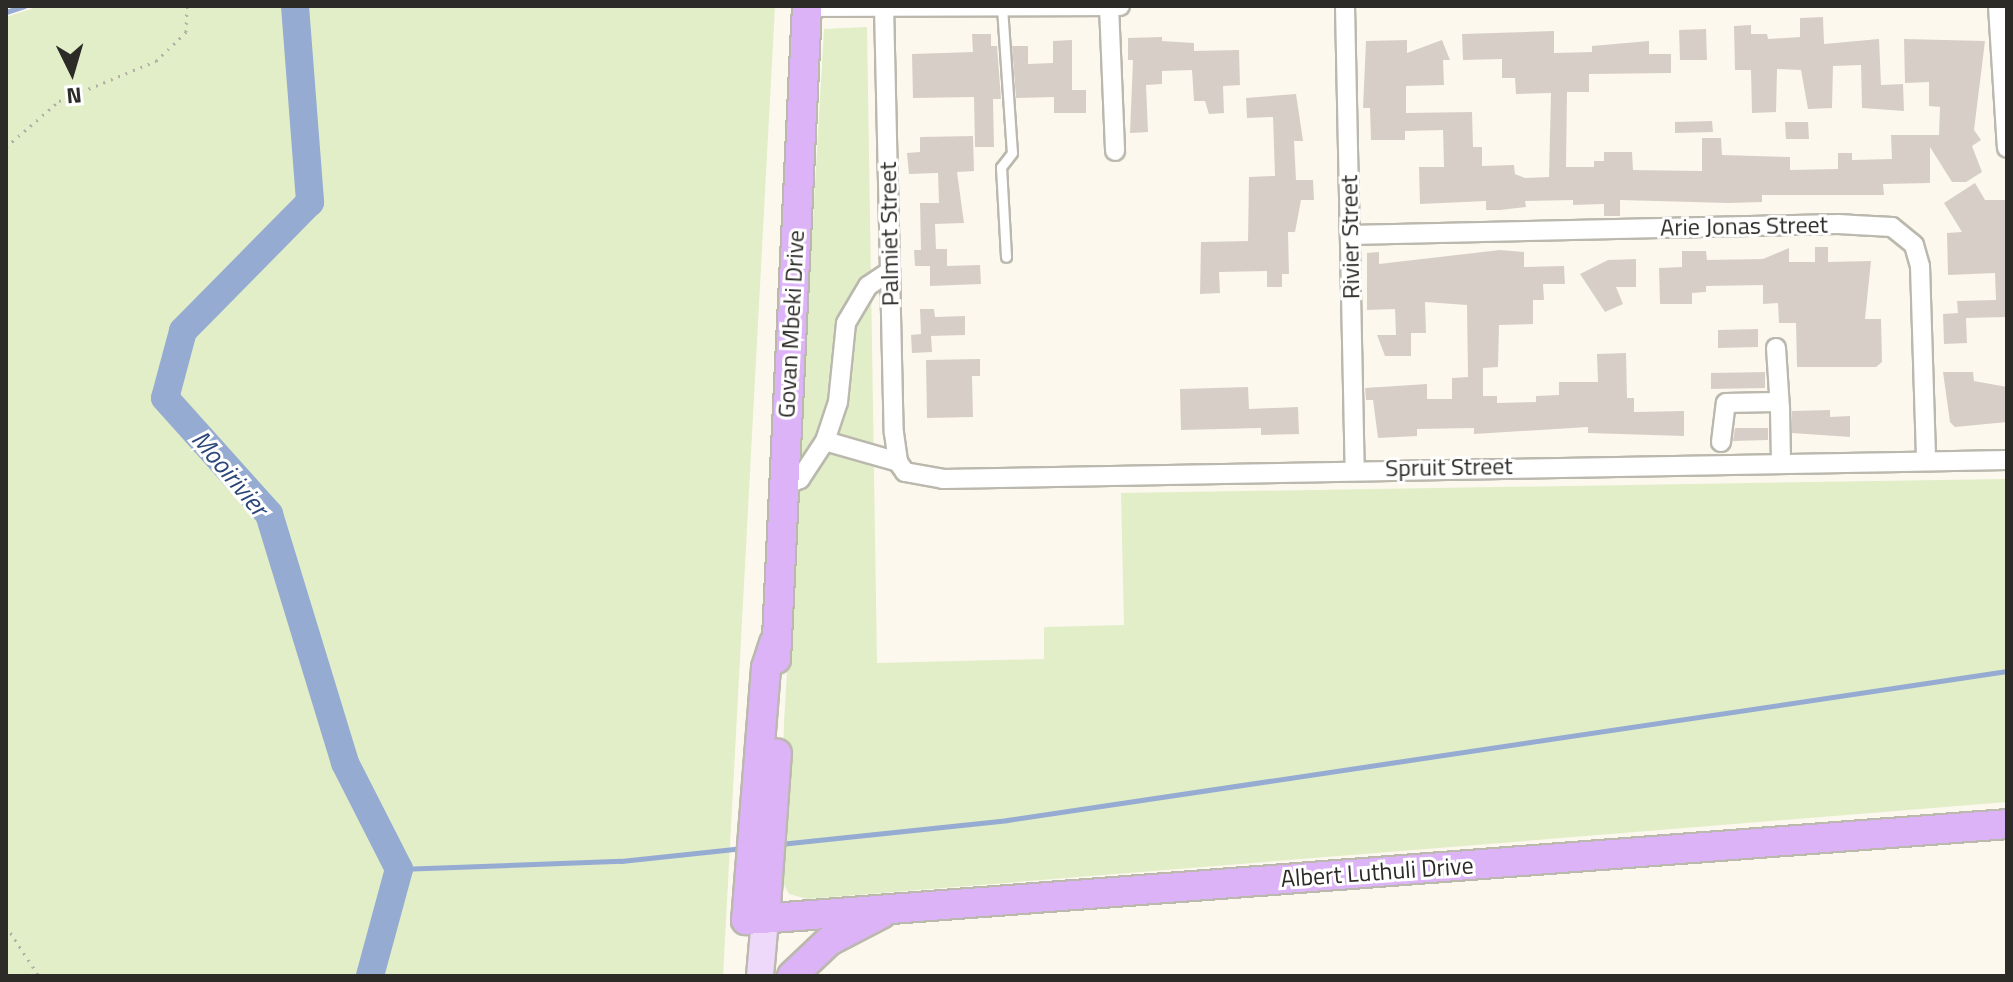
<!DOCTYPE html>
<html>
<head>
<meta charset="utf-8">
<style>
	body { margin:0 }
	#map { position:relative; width:2013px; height:982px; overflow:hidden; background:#fcf8ee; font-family:"Titillium Web",sans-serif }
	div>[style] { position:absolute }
	.green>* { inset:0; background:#e1eec8 }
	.stream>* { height:5px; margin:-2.5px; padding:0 2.5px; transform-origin:2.5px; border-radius:2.5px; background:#95abd2 }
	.river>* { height:28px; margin:-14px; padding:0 14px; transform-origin:14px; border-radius:14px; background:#95abd2 }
	.building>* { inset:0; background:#d8cec8 }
	.path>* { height:3px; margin-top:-1.5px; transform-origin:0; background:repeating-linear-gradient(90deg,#b3b0a8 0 2px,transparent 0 8px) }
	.roads { filter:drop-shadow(2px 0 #bbb8ae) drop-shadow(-2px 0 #bbb8ae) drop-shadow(0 2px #bbb8ae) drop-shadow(0 -2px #bbb8ae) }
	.lane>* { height:9px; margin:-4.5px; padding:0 4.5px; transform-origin:4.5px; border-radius:4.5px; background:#fff }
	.street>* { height:18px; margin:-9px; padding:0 9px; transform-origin:9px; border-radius:9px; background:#fff }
	.secondary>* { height:26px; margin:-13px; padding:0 13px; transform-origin:13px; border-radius:13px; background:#eed9fb }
	.primary>* { height:28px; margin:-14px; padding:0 14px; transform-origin:14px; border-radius:14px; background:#ddb3f8 }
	span { translate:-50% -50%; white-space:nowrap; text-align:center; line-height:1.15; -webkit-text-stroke:6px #fff; paint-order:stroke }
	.street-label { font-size:24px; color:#2c2b27 }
	.water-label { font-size:26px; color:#2b4679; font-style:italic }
	.frame { position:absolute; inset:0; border:8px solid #2c2b27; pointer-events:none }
	.north { position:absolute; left:32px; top:32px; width:80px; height:80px; -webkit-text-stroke:6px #fff; paint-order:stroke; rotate:175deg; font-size:22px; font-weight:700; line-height:32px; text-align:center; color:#2c2b27 }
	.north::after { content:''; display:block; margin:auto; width:28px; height:36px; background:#2c2b27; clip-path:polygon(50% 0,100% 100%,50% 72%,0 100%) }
</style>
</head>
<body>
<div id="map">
	<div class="green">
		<div style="clip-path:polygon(40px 6px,775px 6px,723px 976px,6px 976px,6px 17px)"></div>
		<div style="clip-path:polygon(867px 27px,877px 663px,1044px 659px,1044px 627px,1124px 625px,1121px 493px,2007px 479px,2007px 802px,807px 899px,789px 894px,780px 877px,784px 723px,824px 29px)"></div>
	</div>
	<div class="stream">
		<div style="left:6px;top:12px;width:19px;rotate:-18deg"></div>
		<div style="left:780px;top:844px;width:228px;rotate:-6deg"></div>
		<div style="left:1007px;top:820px;width:1011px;rotate:-8.47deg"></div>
		<div style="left:399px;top:869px;width:222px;rotate:-2.1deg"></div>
		<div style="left:621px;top:861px;width:123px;rotate:-6.1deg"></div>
	</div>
	<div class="river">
		<div style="left:295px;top:6px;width:197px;rotate:85.6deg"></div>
		<div style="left:310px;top:202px;width:181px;rotate:134.6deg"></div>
		<div style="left:183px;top:331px;width:69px;rotate:105deg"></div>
		<div style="left:165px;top:398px;width:156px;rotate:48.1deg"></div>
		<div style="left:269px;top:514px;width:260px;rotate:73deg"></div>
		<div style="left:345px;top:763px;width:119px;rotate:63deg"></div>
		<div style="left:399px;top:869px;width:111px;rotate:105.2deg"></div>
	</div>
	<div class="building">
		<div style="clip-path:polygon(1823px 17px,1824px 44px,1879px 39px,1881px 85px,1903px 84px,1904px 111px,1862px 108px,1861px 65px,1833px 66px,1832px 108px,1808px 109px,1801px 70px,1777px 69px,1776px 112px,1752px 113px,1751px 70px,1735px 70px,1734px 26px,1751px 25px,1751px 34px,1767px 34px,1768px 39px,1800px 37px,1800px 18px)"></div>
		<div style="clip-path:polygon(1706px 29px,1707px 60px,1680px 60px,1679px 30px)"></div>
		<div style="clip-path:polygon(1554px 31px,1554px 53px,1592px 52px,1592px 46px,1649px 41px,1649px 54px,1671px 54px,1671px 73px,1589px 74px,1589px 92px,1567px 92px,1566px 167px,1594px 167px,1594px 161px,1604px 161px,1604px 152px,1632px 152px,1633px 170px,1702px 171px,1702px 138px,1721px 138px,1722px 155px,1790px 157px,1790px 170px,1838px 169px,1838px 153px,1852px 153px,1852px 160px,1892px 159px,1891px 135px,1939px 135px,1940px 107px,1929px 106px,1929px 82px,1905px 83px,1904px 39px,1985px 41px,1974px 130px,1981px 140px,1972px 146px,1982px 172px,1966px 182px,1952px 182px,1930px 147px,1930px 183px,1883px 184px,1884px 195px,1762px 195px,1762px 202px,1728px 203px,1620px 200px,1620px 216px,1604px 216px,1604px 204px,1573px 205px,1573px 200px,1525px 201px,1526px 207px,1500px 210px,1486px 210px,1486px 201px,1420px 204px,1419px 167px,1444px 167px,1443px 130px,1405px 131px,1405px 140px,1371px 140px,1370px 108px,1363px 108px,1366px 41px,1407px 40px,1407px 53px,1442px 40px,1450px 60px,1443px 60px,1444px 85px,1406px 86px,1406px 113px,1472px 112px,1473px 147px,1482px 147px,1482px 166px,1514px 165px,1515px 174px,1525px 178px,1549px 177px,1551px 93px,1516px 94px,1515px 78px,1502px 78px,1502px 59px,1463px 60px,1462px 34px)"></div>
		<div style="clip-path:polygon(972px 34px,991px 34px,991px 46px,997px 46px,1001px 99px,993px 99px,994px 147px,975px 147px,974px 97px,913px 98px,912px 54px,973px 52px)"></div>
		<div style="clip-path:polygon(1162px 37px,1162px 41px,1194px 43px,1194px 51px,1239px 50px,1240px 85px,1223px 86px,1224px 113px,1209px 114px,1205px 101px,1194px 101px,1192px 70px,1162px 71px,1162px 84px,1146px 85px,1148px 132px,1130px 133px,1133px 60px,1128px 60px,1128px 38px)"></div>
		<div style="clip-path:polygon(1072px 40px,1072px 90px,1086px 90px,1086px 113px,1054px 113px,1054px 97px,1016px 98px,1012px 46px,1028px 46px,1028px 64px,1053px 63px,1053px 41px)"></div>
		<div style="clip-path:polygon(1296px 94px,1303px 141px,1294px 141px,1296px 180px,1313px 180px,1314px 200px,1301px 200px,1295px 232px,1288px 232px,1289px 274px,1282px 274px,1282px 287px,1267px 287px,1267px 271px,1219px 272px,1220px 293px,1200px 294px,1201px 242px,1248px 241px,1249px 177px,1275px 176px,1273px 117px,1247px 118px,1246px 98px)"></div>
		<div style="clip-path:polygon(1712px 121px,1713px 132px,1675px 133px,1675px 122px)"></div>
		<div style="clip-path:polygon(1785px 122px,1808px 122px,1809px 139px,1786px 139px)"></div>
		<div style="clip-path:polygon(973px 136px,974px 171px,957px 172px,964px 223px,935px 224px,936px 249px,947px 249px,947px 266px,980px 265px,981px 284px,930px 286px,930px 266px,915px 266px,914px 250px,921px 250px,920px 203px,939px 203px,938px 173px,909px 174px,907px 153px,920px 152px,920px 137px)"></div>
		<div style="clip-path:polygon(1975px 183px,1985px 200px,2007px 200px,2007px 317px,1966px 318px,1967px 343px,1944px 344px,1943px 314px,1958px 313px,1957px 301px,1996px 300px,1995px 273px,1948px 275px,1947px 233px,1962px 232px,1944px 203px)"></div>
		<div style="clip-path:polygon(1815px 247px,1828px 247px,1828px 262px,1871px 261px,1865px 319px,1881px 319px,1882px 362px,1876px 367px,1797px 367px,1796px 323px,1779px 323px,1778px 303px,1763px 304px,1763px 285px,1706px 286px,1706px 292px,1692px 293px,1692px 304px,1660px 304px,1659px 268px,1682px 267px,1682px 251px,1706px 251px,1707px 260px,1763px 259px,1789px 248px,1789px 262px,1815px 262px)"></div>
		<div style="clip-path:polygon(1500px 250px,1524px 252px,1524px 267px,1564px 266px,1565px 284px,1543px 284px,1544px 300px,1533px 300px,1533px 324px,1499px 325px,1498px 367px,1483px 368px,1483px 396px,1497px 396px,1497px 403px,1536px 402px,1536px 396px,1559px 395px,1559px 382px,1598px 382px,1597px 354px,1626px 353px,1627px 398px,1634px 398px,1634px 412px,1684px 411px,1684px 436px,1588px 433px,1588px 427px,1474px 434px,1474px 428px,1417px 429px,1417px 436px,1378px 438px,1373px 400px,1366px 400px,1365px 388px,1427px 384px,1427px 399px,1452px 399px,1452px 378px,1468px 377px,1467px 305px,1425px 302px,1426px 333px,1411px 333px,1411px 356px,1385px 356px,1377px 335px,1396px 335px,1395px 309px,1367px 310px,1367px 253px,1379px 252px,1379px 264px)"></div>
		<div style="clip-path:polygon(1636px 259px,1636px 287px,1616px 287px,1623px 304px,1605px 312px,1580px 274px,1608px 260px)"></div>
		<div style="clip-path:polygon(920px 309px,934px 309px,935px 317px,965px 316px,965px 335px,931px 336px,932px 352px,912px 353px,911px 335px,921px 334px)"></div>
		<div style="clip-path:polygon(1758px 329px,1758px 347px,1718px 348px,1718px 330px)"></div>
		<div style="clip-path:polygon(980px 359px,980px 376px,972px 376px,973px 417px,927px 418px,926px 360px)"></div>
		<div style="clip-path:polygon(1765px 372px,1765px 388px,1711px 389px,1711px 373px)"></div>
		<div style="clip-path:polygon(1943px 372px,1973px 372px,1974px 381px,2007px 387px,2007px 422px,1955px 427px,1950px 422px)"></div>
		<div style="clip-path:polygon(1248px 387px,1249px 409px,1298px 407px,1299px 434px,1261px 435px,1261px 428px,1181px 430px,1180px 389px)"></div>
		<div style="clip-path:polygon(1830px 410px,1830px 417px,1850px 416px,1850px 437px,1792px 433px,1792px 411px)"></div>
		<div style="clip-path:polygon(1735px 428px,1768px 428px,1768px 440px,1733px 441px)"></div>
	</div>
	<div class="path">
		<div style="left:6px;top:147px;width:70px;rotate:-41deg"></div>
		<div style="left:59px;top:101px;width:105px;rotate:-22.4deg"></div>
		<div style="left:156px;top:61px;width:42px;rotate:-44deg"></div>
		<div style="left:186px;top:32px;width:26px;rotate:-88deg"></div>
		<div style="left:6px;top:926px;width:60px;rotate:56.6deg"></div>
	</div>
	<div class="roads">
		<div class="lane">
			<div style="left:1002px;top:7px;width:146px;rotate:86.1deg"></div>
			<div style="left:1012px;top:153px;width:18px;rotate:128deg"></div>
			<div style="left:1001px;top:167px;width:90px;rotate:86.8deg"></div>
		</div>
		<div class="street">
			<div style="left:884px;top:6px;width:427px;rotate:88.7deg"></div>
			<div style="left:894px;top:433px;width:29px;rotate:82deg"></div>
			<div style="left:898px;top:462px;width:12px;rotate:55deg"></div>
			<div style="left:905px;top:472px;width:39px;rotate:10deg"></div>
			<div style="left:943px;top:479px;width:1064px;rotate:-1.02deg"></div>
			<div style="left:1109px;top:6px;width:145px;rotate:87.6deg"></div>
			<div style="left:1345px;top:6px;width:462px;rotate:88.8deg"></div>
			<div style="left:1998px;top:6px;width:142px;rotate:86.4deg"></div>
			<div style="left:807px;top:7px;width:313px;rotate:-0.2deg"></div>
			<div style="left:1350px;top:235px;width:488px;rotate:-1.3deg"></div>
			<div style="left:1838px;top:224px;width:54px;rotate:3.2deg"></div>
			<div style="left:1892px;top:227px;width:28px;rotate:39deg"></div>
			<div style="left:1914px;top:245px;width:22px;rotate:74deg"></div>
			<div style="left:1920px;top:266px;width:194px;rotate:88.2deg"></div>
			<div style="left:1776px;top:348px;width:61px;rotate:86.2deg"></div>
			<div style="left:825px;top:441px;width:76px;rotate:16deg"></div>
			<div style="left:1721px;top:442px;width:39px;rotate:-83deg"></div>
			<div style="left:1726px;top:403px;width:49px;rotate:-1.2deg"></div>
			<div style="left:1775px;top:402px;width:9px;rotate:54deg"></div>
			<div style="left:1780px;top:409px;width:54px;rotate:88.9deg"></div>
			<div style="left:782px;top:487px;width:20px;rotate:-24deg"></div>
			<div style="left:800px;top:479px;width:45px;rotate:-56.7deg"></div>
			<div style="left:825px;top:441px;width:41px;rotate:-71.6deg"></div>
			<div style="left:838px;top:402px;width:79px;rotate:-84.2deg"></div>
			<div style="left:846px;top:323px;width:43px;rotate:-59.3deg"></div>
			<div style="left:868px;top:286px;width:27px;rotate:-34deg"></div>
		</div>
		<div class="secondary">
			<div style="left:760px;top:976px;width:57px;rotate:-85deg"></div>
		</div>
		<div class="primary">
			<div style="left:774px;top:643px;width:26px;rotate:108deg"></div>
			<div style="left:766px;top:668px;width:253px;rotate:94.5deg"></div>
			<div style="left:746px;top:920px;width:1265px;rotate:-4.35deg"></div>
			<div style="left:776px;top:659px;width:654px;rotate:-87.28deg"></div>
			<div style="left:765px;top:919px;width:166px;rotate:-85.9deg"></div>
			<div style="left:792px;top:976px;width:51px;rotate:-43.4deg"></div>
			<div style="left:829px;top:941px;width:59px;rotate:-27.4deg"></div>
		</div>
	</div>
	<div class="street-label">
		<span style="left:1744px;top:226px;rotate:-1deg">Arie Jonas Street</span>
		<span style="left:889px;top:234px;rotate:-91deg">Palmiet Street</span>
		<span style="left:1350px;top:237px;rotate:-91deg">Rivier Street</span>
		<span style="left:791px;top:324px;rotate:-87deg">Govan Mbeki Drive</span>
		<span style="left:1449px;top:467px;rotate:-1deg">Spruit Street</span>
		<span style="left:1377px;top:872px;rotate:-4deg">Albert Luthuli Drive</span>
	</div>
	<div class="water-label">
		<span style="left:230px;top:473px;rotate:50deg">Mooirivier</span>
	</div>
	<div class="frame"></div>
	<div class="north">N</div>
</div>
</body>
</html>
